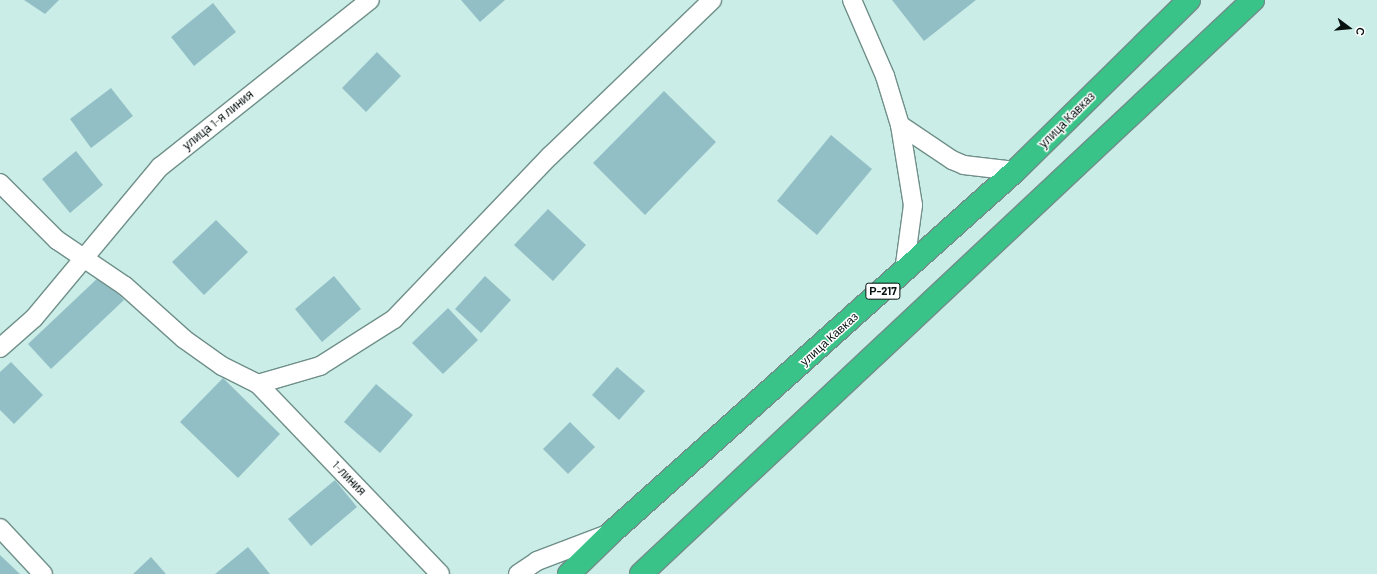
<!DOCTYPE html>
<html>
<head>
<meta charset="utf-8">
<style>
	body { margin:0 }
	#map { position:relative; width:1377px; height:574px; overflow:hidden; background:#cbede7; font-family:Barlow,sans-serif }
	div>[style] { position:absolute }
	.building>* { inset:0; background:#92bfc6 }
	.roads { filter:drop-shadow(1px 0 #6f8f89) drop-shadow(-1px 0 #6f8f89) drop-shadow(0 1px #6f8f89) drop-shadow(0 -1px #6f8f89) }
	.street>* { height:18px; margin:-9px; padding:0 9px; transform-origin:9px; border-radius:9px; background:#fff }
	.highway>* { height:22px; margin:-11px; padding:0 11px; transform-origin:11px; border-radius:11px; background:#39c389 }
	span { translate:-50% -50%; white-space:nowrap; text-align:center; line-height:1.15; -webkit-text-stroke:3px #fff; paint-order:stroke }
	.shield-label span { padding:1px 3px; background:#fff; border:1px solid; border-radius:3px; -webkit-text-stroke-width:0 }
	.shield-label { font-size:11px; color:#061210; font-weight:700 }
	.street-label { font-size:12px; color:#061210 }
	.north { position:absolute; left:1329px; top:8px; width:40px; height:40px; -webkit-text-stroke:3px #fff; paint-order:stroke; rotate:106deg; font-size:11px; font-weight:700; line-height:16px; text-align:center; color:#061210 }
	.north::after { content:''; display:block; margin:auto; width:14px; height:18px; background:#061210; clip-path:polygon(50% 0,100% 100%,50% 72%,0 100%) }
</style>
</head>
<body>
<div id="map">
	<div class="building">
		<div style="clip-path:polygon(24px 0,59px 0,45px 14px)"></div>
		<div style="clip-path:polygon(461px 0,505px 0,480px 22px)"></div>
		<div style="clip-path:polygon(892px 0,976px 0,924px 41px)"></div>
		<div style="clip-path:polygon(213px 3px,236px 32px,194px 66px,171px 37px)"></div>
		<div style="clip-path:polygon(377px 52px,401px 76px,366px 112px,342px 88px)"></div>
		<div style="clip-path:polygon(111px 88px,133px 116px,91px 148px,70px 119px)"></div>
		<div style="clip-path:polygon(664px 91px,716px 142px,645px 215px,593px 163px)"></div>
		<div style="clip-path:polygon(831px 135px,872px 169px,817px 235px,777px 201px)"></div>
		<div style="clip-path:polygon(76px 151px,103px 185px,70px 213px,42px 179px)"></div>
		<div style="clip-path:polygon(548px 209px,586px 245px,553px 281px,514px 245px)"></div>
		<div style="clip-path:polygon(216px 220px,248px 252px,204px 295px,172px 262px)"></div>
		<div style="clip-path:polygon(101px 275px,124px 300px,51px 369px,28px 344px)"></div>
		<div style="clip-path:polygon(334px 276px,361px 309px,322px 342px,295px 309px)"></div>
		<div style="clip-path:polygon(485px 276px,511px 300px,481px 333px,455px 309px)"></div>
		<div style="clip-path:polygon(448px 308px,478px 340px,443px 374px,412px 343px)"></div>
		<div style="clip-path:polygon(11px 362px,43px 395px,14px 424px,0 410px,0 372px)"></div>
		<div style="clip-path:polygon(617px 367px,645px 391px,619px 420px,592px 395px)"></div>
		<div style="clip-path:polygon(223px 378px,280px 434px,238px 478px,180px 422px)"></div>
		<div style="clip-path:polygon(376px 384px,413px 415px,380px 453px,344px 422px)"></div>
		<div style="clip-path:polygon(570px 422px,595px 447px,568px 474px,543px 449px)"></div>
		<div style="clip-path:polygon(335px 480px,357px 507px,311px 546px,288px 519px)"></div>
		<div style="clip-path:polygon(248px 547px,270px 574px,215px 574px)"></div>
		<div style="clip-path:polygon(0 555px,20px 574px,0 574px)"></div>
		<div style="clip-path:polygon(151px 557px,166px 574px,133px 574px)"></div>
	</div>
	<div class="roads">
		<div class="street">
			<div style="left:852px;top:0;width:83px;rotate:66.5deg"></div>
			<div style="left:885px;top:76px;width:51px;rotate:73deg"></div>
			<div style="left:900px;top:125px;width:81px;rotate:80.8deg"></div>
			<div style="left:913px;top:205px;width:68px;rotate:97.7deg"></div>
			<div style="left:900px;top:125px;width:63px;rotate:33.9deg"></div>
			<div style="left:952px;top:160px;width:13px;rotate:23deg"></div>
			<div style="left:964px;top:165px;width:51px;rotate:6.7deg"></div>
			<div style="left:0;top:183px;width:81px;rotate:45deg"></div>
			<div style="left:57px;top:240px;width:82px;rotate:34.1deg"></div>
			<div style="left:125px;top:286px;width:79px;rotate:41.9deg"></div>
			<div style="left:184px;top:339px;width:47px;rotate:35.4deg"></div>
			<div style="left:222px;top:366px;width:40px;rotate:26.6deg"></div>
			<div style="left:258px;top:384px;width:65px;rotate:-16.2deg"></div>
			<div style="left:320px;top:366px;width:88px;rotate:-32.4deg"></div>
			<div style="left:394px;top:319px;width:226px;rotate:-46.3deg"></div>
			<div style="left:550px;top:156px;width:225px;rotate:-43.9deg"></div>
			<div style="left:0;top:348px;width:45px;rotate:-41.4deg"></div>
			<div style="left:34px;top:318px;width:197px;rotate:-50.2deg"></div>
			<div style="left:160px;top:167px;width:268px;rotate:-38.5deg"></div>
			<div style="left:258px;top:384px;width:263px;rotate:46.2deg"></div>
			<div style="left:0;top:528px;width:63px;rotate:46.9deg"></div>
			<div style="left:518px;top:574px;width:23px;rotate:-34deg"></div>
			<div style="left:537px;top:561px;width:76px;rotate:-20.8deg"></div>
		</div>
		<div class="highway">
			<div style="left:569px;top:574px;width:60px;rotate:-44.3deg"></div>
			<div style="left:612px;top:532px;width:541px;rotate:-41.85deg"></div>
			<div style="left:1015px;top:171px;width:244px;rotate:-44.5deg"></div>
			<div style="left:641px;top:574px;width:839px;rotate:-43.16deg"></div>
		</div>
	</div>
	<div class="shield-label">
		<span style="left:883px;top:291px">Р-217</span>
	</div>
	<div class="street-label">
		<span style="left:218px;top:120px;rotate:-39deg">улица 1-я линия</span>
		<span style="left:1067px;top:120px;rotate:-45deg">улица Кавказ</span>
		<span style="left:829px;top:339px;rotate:-42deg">улица Кавказ</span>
		<span style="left:349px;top:478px;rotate:46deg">1-линия</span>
	</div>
	<div class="north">С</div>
</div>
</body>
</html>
